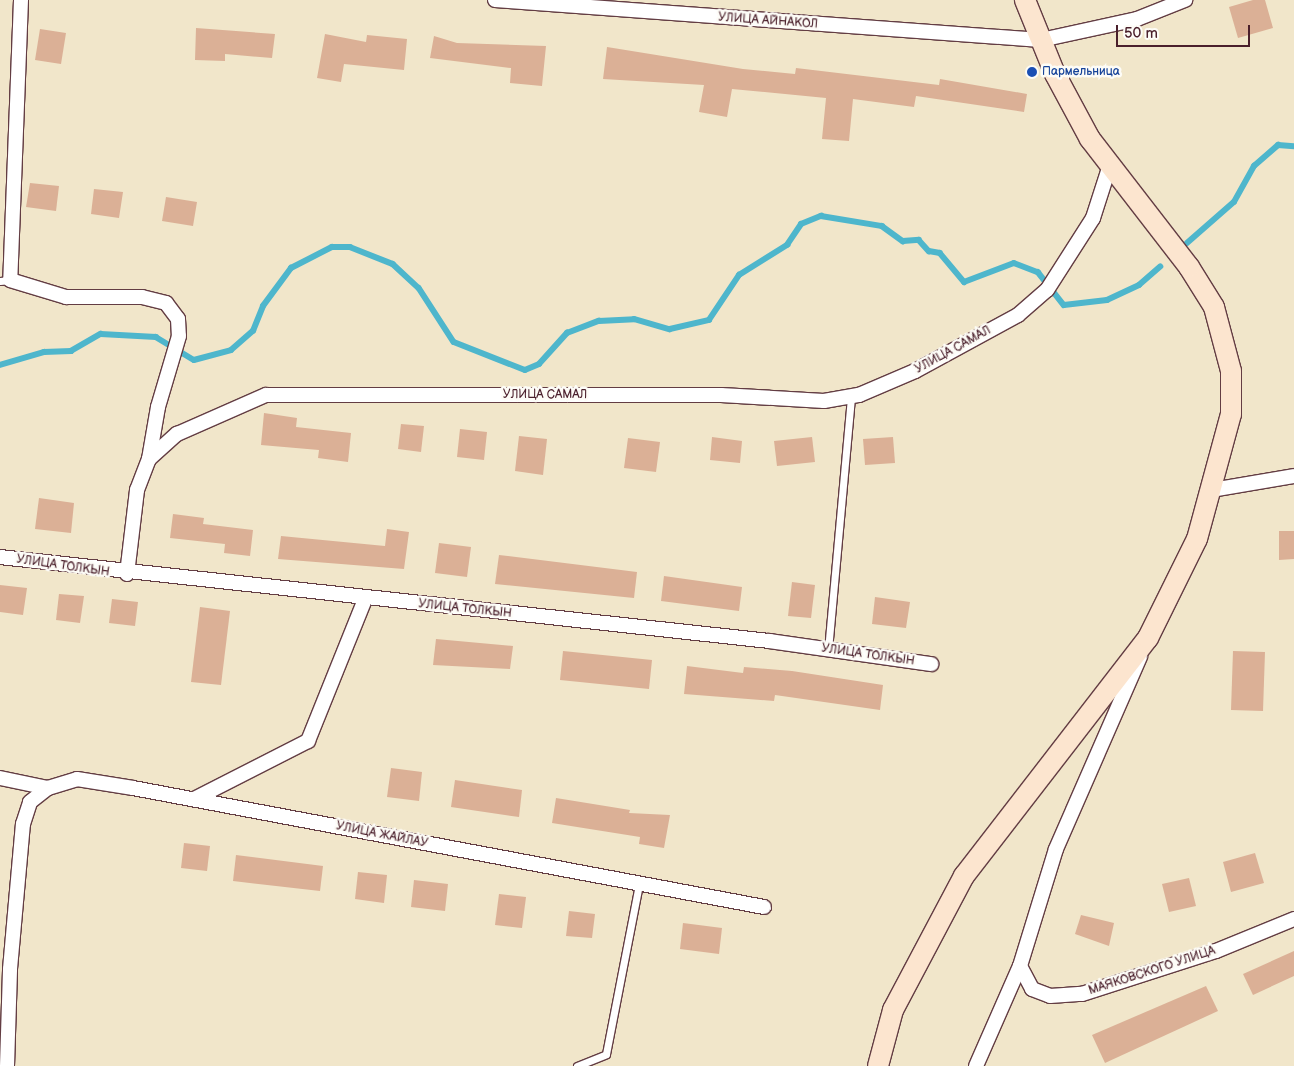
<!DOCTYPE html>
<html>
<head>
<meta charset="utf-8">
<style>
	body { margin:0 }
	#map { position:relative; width:1294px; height:1066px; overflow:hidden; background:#f1e6ca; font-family:"Balsamiq Sans",sans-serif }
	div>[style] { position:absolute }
	.stream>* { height:5.5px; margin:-2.75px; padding:0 2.75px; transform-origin:2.75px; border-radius:2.75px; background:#4eb6cc }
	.building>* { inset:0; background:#dbb096 }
	.roads { filter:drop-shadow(1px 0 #633d43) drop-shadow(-1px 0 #633d43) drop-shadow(0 1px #633d43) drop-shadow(0 -1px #633d43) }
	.service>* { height:7px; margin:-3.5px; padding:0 3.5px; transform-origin:3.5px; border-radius:3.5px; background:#fff }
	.minor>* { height:14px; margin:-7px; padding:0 7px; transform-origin:7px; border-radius:7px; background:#fff }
	.secondary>* { height:20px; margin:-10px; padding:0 10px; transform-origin:10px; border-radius:10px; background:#fce5cf }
	.dots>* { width:14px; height:14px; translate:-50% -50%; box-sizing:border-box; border:2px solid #fdfcf7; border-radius:50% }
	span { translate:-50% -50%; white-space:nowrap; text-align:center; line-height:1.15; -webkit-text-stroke:5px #fdfcf7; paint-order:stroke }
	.street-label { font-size:12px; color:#4a1f2b }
	.transit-label { font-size:12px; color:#164399 }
	.left { translate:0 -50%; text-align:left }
	.scale { position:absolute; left:1116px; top:25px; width:134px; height:22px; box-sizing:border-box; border:2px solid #4a1f2b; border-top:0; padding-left:6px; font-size:15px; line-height:18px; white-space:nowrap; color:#4a1f2b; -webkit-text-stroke:4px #fdfcf7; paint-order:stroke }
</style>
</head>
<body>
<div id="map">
	<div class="stream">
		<div style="left:1187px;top:243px;width:62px;rotate:-41.1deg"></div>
		<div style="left:1234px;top:202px;width:41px;rotate:-60.9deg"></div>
		<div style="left:1254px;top:166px;width:32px;rotate:-41deg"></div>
		<div style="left:1278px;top:145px;width:16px;rotate:4deg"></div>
		<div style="left:0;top:365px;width:46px;rotate:-16.5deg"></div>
		<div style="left:44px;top:352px;width:27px;rotate:-2deg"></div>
		<div style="left:71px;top:351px;width:34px;rotate:-30deg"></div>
		<div style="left:101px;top:334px;width:55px;rotate:3.1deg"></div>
		<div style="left:156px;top:337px;width:44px;rotate:31.2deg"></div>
		<div style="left:194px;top:360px;width:38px;rotate:-15deg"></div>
		<div style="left:231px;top:350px;width:29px;rotate:-41deg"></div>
		<div style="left:253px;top:331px;width:27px;rotate:-68deg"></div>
		<div style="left:263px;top:306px;width:47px;rotate:-53.6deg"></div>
		<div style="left:291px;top:268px;width:46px;rotate:-27.1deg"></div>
		<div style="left:332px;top:247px;width:18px"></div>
		<div style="left:350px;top:247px;width:46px;rotate:21.6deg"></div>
		<div style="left:393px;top:264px;width:35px;rotate:43deg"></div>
		<div style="left:419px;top:288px;width:64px;rotate:57.1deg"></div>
		<div style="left:454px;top:342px;width:76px;rotate:21.5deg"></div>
		<div style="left:525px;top:370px;width:15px;rotate:-23deg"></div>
		<div style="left:539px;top:364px;width:42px;rotate:-47.9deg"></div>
		<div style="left:567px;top:333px;width:34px;rotate:-21deg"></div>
		<div style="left:599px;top:321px;width:35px;rotate:-3deg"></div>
		<div style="left:634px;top:319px;width:37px;rotate:16deg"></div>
		<div style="left:670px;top:329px;width:40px;rotate:-13deg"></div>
		<div style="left:709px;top:320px;width:54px;rotate:-56.3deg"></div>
		<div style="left:739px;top:275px;width:57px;rotate:-32deg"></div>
		<div style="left:787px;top:245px;width:25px;rotate:-56deg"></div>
		<div style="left:801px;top:224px;width:22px;rotate:-22deg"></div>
		<div style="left:821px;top:216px;width:62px;rotate:9.3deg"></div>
		<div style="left:882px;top:226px;width:26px;rotate:36deg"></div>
		<div style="left:903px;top:241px;width:16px;rotate:-4deg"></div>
		<div style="left:919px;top:240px;width:15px;rotate:48deg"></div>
		<div style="left:929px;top:251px;width:11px;rotate:10deg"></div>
		<div style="left:940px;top:253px;width:38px;rotate:50deg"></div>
		<div style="left:964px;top:282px;width:53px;rotate:-20.8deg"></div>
		<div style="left:1014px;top:263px;width:26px;rotate:21deg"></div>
		<div style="left:1038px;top:272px;width:42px;rotate:51.8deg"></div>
		<div style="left:1064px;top:305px;width:43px;rotate:-6.6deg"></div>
		<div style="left:1107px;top:300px;width:35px;rotate:-25deg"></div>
		<div style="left:1139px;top:285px;width:28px;rotate:-41deg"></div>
	</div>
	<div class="building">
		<div style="clip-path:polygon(1253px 0,1265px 0,1273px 28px,1238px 38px,1229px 7px)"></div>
		<div style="clip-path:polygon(196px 28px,275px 34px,272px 58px,225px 54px,225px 61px,195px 60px)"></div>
		<div style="clip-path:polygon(40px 29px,66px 33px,61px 64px,35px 60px)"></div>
		<div style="clip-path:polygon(325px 34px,366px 42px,367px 35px,407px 39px,404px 70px,344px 64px,341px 82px,317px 78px)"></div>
		<div style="clip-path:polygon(434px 36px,457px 43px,546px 46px,542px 86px,510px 83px,511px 68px,430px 58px)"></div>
		<div style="clip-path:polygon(607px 47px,743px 69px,795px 74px,796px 68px,939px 85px,940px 79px,1027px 94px,1024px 112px,916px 96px,914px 107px,853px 99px,849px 141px,822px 139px,826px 98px,732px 89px,727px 117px,699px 112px,704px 85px,603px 79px)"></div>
		<div style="clip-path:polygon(30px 183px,59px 186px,56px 211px,26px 207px)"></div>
		<div style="clip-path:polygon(94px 189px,123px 192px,119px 218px,91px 214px)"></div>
		<div style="clip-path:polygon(166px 197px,197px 202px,193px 226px,162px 221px)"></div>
		<div style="clip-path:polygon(264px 413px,297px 418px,296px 427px,351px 433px,348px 462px,318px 458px,319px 450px,261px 445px)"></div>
		<div style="clip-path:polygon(401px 424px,424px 426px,421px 452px,398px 449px)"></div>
		<div style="clip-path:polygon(460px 429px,487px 432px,484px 460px,457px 457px)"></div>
		<div style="clip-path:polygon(519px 436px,547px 439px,543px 475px,515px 471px)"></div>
		<div style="clip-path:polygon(712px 437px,742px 441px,740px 463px,710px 460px)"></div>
		<div style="clip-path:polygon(812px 437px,815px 462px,777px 466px,774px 441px)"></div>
		<div style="clip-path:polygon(893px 437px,895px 463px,865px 465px,863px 439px)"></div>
		<div style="clip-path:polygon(628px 438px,660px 442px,656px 472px,624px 468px)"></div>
		<div style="clip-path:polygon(39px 498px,74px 503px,71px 533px,35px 529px)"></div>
		<div style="clip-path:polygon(173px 514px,204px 518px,203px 524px,253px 530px,250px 556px,224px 553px,225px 544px,170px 538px)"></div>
		<div style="clip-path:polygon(387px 529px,409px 532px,404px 569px,278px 559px,281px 536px,385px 546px)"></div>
		<div style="clip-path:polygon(1279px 531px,1294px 531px,1294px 559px,1279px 560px)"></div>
		<div style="clip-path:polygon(439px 543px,471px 547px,467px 577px,435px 573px)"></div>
		<div style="clip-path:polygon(499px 555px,637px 572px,634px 598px,495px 584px)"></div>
		<div style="clip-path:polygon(664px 576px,742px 587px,739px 611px,661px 601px)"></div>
		<div style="clip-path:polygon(792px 582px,815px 585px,811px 618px,788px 616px)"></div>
		<div style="clip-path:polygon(0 585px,27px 588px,23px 615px,0 612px)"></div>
		<div style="clip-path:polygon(59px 594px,84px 596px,80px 623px,56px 620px)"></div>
		<div style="clip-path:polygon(875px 597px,910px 602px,906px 628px,872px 624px)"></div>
		<div style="clip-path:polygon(112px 599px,138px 602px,135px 626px,109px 623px)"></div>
		<div style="clip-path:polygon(200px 607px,230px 611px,221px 685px,191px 682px)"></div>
		<div style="clip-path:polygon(436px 639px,513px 646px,510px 669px,433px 665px)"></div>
		<div style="clip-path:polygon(563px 651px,652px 660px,649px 689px,560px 680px)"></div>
		<div style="clip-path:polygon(1233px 651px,1265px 652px,1263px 711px,1231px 710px)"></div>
		<div style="clip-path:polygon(687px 666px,743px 673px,744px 667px,792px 671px,883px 685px,880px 710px,775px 695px,774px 701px,684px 694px)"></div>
		<div style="clip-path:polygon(391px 768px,422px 772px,419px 801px,387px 797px)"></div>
		<div style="clip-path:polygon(455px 780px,522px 790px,519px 817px,451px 807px)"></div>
		<div style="clip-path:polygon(556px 798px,630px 810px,629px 813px,670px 815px,664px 848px,639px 844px,640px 837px,552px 823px)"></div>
		<div style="clip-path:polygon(184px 843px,210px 846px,207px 871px,181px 868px)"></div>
		<div style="clip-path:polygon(1255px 853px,1264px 883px,1231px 892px,1223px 862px)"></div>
		<div style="clip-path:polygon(236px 855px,323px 866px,320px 891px,233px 881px)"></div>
		<div style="clip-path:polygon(358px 872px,387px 875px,384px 903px,355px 899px)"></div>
		<div style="clip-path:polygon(1189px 878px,1196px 906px,1169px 912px,1162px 884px)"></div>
		<div style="clip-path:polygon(414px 880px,448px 884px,445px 911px,411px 907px)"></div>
		<div style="clip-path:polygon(499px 894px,526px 897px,522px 928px,495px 925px)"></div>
		<div style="clip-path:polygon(569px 911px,595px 914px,592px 938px,566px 936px)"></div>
		<div style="clip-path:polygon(1081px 915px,1114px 923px,1109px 946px,1075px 934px)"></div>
		<div style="clip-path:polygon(683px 923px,722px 928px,719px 954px,680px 949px)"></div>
		<div style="clip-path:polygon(1294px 951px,1294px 976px,1253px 995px,1243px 974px)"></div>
		<div style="clip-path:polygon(1206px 986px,1218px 1011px,1105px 1063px,1092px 1035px)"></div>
	</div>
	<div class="roads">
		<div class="service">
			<div style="left:0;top:281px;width:10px;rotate:-6deg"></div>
			<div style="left:828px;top:650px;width:254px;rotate:-84.8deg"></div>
			<div style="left:577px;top:1066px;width:31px;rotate:-22deg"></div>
			<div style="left:606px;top:1054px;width:173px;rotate:-79deg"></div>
		</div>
		<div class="minor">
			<div style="left:21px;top:0;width:280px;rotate:92.2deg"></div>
			<div style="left:10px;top:280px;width:59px;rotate:16.9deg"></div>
			<div style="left:66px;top:297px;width:76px"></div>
			<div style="left:142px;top:297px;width:25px;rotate:14deg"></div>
			<div style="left:166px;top:303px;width:20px;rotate:53deg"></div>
			<div style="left:178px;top:319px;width:17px;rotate:87deg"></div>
			<div style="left:179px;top:336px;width:74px;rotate:106.5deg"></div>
			<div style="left:158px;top:407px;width:53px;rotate:99.8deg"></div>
			<div style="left:495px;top:0;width:547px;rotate:4.19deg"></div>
			<div style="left:1041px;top:40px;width:98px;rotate:-12.3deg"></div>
			<div style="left:1137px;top:19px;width:52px;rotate:-21.6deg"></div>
			<div style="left:1212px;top:490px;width:83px;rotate:-9.7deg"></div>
			<div style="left:0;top:557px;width:774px;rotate:6.23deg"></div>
			<div style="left:769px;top:641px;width:164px;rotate:8.1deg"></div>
			<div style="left:127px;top:574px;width:85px;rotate:-83.2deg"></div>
			<div style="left:137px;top:490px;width:33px;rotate:-69deg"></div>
			<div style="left:149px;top:459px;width:38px;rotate:-42deg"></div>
			<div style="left:177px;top:434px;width:97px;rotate:-23.7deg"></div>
			<div style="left:266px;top:395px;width:455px"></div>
			<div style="left:721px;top:395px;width:103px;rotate:3.3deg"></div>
			<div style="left:824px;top:401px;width:36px;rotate:-10deg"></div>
			<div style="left:859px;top:395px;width:61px;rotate:-23.2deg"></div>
			<div style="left:915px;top:371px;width:117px;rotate:-28.5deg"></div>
			<div style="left:1018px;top:315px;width:38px;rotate:-41deg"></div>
			<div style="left:1047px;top:290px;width:85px;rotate:-57.4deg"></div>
			<div style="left:1093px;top:218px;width:56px;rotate:-72.2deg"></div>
			<div style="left:0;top:778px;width:49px;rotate:11.8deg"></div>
			<div style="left:48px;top:788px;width:30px;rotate:-17deg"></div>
			<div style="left:77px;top:779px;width:57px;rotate:9.1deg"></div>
			<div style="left:133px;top:788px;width:642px;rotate:10.68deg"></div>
			<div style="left:194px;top:799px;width:128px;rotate:-27deg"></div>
			<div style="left:308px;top:741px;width:153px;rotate:-68.1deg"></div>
			<div style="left:1020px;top:966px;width:26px;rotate:62deg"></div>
			<div style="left:1032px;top:989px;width:19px;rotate:21deg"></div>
			<div style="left:1050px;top:996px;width:32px;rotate:-4deg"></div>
			<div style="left:1082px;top:994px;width:141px;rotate:-17.8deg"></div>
			<div style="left:1216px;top:951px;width:84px;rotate:-22.3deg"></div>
			<div style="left:7px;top:1066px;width:97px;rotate:-88.2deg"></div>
			<div style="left:10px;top:969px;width:146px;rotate:-84.9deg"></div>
			<div style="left:23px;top:824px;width:23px;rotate:-72deg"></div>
			<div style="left:30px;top:802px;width:23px;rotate:-38deg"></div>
			<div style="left:976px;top:1066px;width:109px;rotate:-66.3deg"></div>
			<div style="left:1020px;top:966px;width:122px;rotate:-72.9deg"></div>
			<div style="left:1056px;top:849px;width:210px;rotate:-66.4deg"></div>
		</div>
		<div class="secondary">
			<div style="left:878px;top:1066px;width:58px;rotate:-75deg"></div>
			<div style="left:893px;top:1010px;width:152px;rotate:-62.1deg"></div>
			<div style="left:964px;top:876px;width:301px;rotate:-52.3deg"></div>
			<div style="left:1148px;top:638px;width:110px;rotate:-63.7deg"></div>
			<div style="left:1197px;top:539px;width:130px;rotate:-74.8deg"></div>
			<div style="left:1231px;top:414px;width:43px;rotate:-90deg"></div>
			<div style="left:1231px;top:371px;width:66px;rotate:-104.9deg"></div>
			<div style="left:1214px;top:307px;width:47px;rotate:-122deg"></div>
			<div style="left:1189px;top:267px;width:162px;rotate:-127.7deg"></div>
			<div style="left:1090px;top:139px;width:74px;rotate:-118.3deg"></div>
			<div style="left:1055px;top:74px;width:80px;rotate:-112.1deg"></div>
		</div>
	</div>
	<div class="dots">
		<div style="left:1032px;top:72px;background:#1a4fb4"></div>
	</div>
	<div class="street-label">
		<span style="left:768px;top:21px;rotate:4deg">УЛИЦА АЙНАКОЛ</span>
		<span style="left:953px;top:350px;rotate:-29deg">УЛИЦА САМАЛ</span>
		<span style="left:545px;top:395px">УЛИЦА САМАЛ</span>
		<span style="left:63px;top:566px;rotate:8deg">УЛИЦА ТОЛКЫН</span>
		<span style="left:465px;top:609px;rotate:6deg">УЛИЦА ТОЛКЫН</span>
		<span style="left:868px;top:655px;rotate:8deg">УЛИЦА ТОЛКЫН</span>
		<span style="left:382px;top:835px;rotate:11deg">УЛИЦА ЖАЙЛАУ</span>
		<span style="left:1152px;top:971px;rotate:-18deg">МАЯКОВСКОГО УЛИЦА</span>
	</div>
	<div class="transit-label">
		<span class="left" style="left:1042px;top:72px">Пармельница</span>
	</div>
	<div class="scale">50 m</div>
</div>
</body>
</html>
